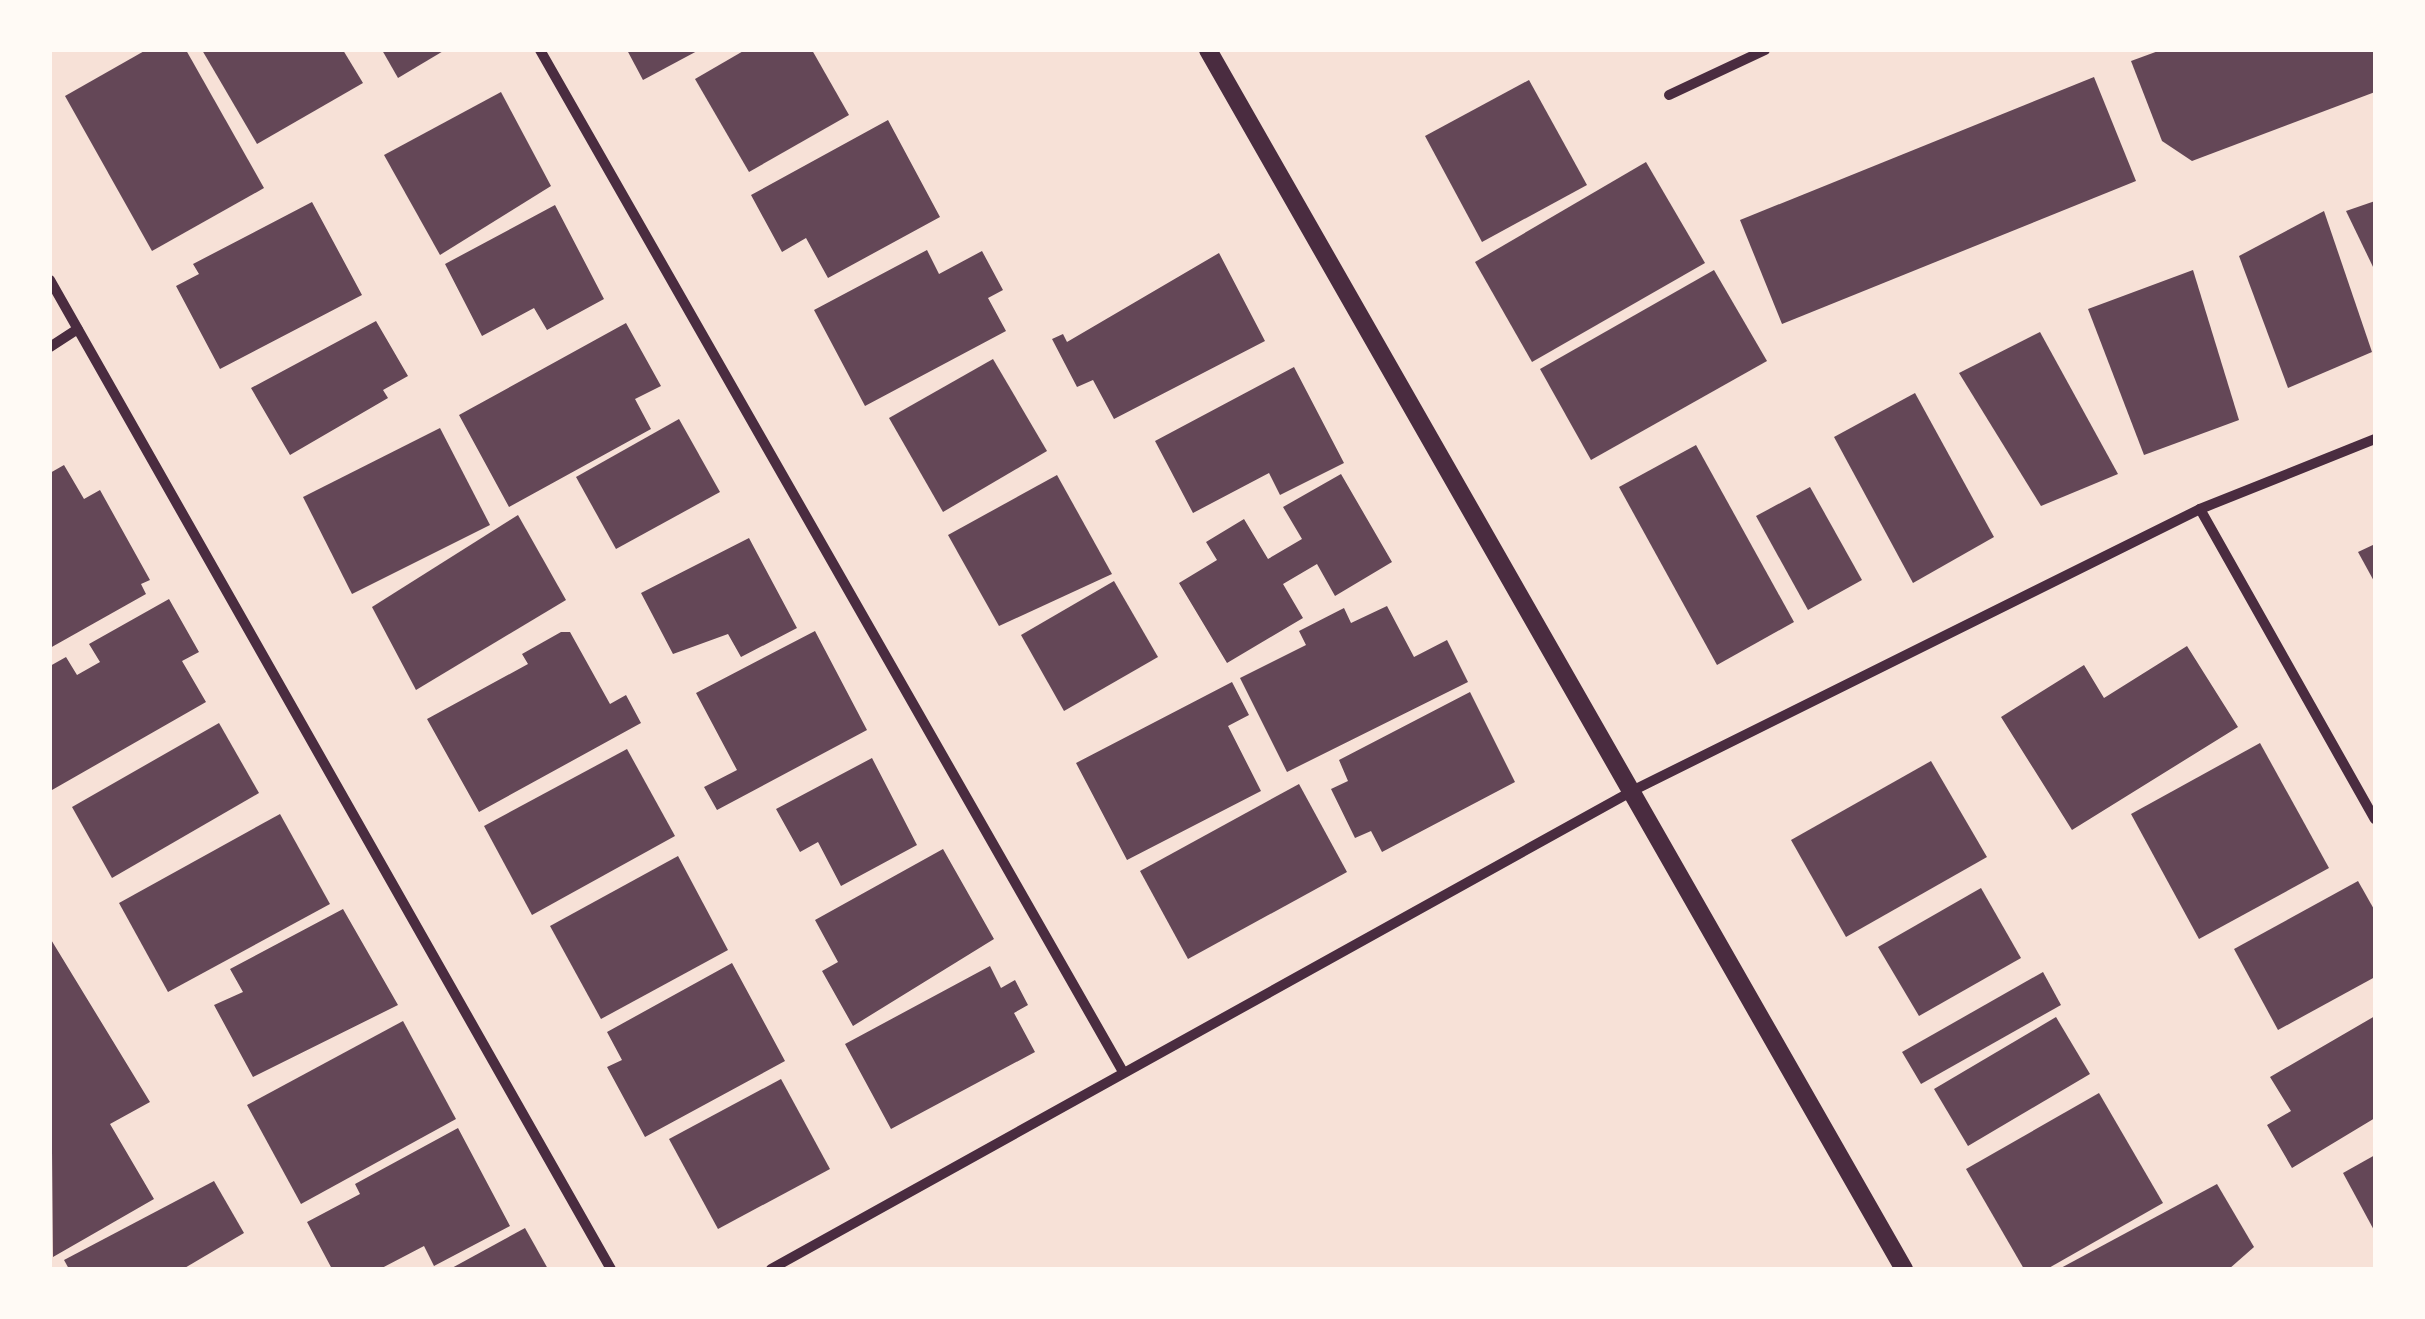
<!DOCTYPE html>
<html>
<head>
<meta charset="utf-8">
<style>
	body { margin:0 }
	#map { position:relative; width:2425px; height:1319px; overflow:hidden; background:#f7e1d7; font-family:"Libre Baskerville",serif }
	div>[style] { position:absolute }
	.building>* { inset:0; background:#644757 }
	.minor>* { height:10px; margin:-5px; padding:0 5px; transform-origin:5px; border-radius:5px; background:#4a2c40 }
	.tertiary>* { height:18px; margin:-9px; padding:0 9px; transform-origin:9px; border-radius:9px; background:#4a2c40 }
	span { translate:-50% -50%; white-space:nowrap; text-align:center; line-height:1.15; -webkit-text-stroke:10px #fffaf5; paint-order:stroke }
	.frame { position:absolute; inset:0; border:52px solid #fffaf5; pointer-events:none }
</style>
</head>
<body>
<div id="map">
	<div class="building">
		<div style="clip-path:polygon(146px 50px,186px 50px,264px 188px,152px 251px,65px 96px)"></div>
		<div style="clip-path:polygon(202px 50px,343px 50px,363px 83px,257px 144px)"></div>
		<div style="clip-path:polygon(382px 50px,445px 50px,398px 78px)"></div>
		<div style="clip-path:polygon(627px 50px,699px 50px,643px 80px)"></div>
		<div style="clip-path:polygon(745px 50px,812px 50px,849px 115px,749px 172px,695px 79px)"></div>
		<div style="clip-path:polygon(2161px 50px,2375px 50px,2375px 92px,2192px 161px,2162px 141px,2131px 61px)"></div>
		<div style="clip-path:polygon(2094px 77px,2136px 181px,1782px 324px,1740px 220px)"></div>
		<div style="clip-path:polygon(1529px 80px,1587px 185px,1482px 242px,1425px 136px)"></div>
		<div style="clip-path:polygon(501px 92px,551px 186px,440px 255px,384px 155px)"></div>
		<div style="clip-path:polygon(888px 120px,940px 217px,828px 278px,806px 238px,782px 252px,751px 195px)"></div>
		<div style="clip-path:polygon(1646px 162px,1705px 263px,1532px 362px,1475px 262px)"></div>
		<div style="clip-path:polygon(2375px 201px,2375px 271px,2346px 211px)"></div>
		<div style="clip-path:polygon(312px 202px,362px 295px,220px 369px,176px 286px,199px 274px,193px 264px)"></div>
		<div style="clip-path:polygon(555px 205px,604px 299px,547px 330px,534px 308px,482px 336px,445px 264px)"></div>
		<div style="clip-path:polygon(2324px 211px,2372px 352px,2288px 388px,2239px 256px)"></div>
		<div style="clip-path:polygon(927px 250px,939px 274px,982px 251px,1003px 290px,988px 298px,1006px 331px,865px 406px,814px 310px)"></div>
		<div style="clip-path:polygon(1219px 253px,1265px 341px,1114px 419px,1093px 380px,1077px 387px,1052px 339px,1063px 334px,1067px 342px)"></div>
		<div style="clip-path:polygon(1714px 270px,1767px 361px,1591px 460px,1540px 369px)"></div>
		<div style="clip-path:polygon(2193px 270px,2239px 420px,2144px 455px,2088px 309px)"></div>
		<div style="clip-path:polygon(376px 321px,408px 376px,383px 390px,388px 398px,290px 455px,251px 388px)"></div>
		<div style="clip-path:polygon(626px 323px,661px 386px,635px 399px,651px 429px,509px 507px,459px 415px)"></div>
		<div style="clip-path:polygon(2040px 332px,2118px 474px,2041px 506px,1959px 373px)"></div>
		<div style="clip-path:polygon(993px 359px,1047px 451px,943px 512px,889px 418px)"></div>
		<div style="clip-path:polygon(1294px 367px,1344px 463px,1280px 495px,1269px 473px,1193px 513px,1155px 441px)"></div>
		<div style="clip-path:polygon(1915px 393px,1994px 537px,1913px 583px,1834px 437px)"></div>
		<div style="clip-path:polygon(679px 419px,720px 492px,616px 549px,576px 477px)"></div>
		<div style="clip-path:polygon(440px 428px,490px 525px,352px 594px,303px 497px)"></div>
		<div style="clip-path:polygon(1696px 445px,1794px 622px,1717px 665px,1619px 487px)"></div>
		<div style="clip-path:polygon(64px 465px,84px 499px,100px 490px,150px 580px,141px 584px,146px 594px,50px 648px,50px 473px)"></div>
		<div style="clip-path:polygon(1341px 474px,1392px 562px,1335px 596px,1317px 564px,1283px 584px,1303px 618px,1227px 663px,1179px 583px,1217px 560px,1206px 542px,1244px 519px,1268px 559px,1302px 539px,1283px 507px)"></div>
		<div style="clip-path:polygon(1057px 475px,1112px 574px,999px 626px,948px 535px)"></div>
		<div style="clip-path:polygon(1810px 487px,1862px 580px,1808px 610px,1756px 516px)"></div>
		<div style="clip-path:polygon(518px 515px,566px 600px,416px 690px,372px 607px)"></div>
		<div style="clip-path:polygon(749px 538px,797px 628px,741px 657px,728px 634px,673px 654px,641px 593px)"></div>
		<div style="clip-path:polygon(2375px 544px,2375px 583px,2358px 552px)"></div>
		<div style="clip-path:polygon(1114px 581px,1158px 657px,1064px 711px,1021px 635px)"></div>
		<div style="clip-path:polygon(169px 599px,199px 652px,182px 661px,206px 702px,52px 790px,50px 666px,66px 657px,77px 675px,100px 662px,89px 644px)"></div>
		<div style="clip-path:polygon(1387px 606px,1414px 657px,1447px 640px,1468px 682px,1287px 772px,1240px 678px,1306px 645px,1299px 631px,1344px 608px,1351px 623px)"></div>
		<div style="clip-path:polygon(815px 631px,867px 730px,717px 810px,704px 787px,737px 770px,696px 693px)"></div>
		<div style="clip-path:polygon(561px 632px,570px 632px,610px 704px,626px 695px,641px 723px,479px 812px,427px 719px,528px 664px,522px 654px)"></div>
		<div style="clip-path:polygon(2187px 646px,2238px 727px,2072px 830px,2001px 717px,2084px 665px,2104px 698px)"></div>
		<div style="clip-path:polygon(1232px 682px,1249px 715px,1228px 726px,1261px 791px,1127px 860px,1076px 763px)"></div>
		<div style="clip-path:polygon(1470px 692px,1515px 782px,1382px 852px,1371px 831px,1355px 838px,1331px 789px,1348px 781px,1339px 760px)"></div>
		<div style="clip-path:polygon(219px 723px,259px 793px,112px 878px,72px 807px)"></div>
		<div style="clip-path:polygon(2260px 743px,2329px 868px,2199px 939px,2131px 814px)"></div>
		<div style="clip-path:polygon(627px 749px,675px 836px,532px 915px,484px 826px)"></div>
		<div style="clip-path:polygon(872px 758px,917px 845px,841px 886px,818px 842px,800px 852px,776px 809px)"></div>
		<div style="clip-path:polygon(1931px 761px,1987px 857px,1846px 937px,1791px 840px)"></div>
		<div style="clip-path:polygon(1299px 784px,1347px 872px,1188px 959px,1140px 871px)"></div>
		<div style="clip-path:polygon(280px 814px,330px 904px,168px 992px,119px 903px)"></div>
		<div style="clip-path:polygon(943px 849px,994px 939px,853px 1026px,822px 971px,838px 962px,815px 920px)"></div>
		<div style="clip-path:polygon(678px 856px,728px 950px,601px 1019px,550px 926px)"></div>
		<div style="clip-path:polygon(2358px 881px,2375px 911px,2375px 977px,2278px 1030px,2234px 949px)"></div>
		<div style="clip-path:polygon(1981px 888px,2021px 958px,1919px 1016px,1878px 947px)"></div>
		<div style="clip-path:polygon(343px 909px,398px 1005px,253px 1077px,214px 1005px,243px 992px,230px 969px)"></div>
		<div style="clip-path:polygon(50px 938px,150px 1102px,110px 1124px,154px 1199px,53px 1257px)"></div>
		<div style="clip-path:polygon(732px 963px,785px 1061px,645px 1137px,607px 1067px,622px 1060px,607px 1032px)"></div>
		<div style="clip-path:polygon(990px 966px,1001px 988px,1015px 980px,1028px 1005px,1014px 1013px,1035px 1052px,891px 1129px,845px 1044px)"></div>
		<div style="clip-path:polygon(2043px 972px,2061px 1005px,1921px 1084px,1902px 1052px)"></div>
		<div style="clip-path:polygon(2375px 1016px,2375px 1118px,2292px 1168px,2267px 1125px,2291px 1111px,2270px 1077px)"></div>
		<div style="clip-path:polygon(2056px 1017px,2090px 1074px,1968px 1146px,1934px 1089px)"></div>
		<div style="clip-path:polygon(403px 1021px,456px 1119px,301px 1204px,247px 1105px)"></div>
		<div style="clip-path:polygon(781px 1079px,830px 1169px,718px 1229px,669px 1139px)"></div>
		<div style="clip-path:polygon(2099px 1093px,2163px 1203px,2047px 1269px,2024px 1269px,1966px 1169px)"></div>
		<div style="clip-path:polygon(458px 1128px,510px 1226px,434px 1266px,424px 1246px,380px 1269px,332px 1269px,307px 1222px,360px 1194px,355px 1184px)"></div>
		<div style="clip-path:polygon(2375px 1155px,2375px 1232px,2343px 1173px)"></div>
		<div style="clip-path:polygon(214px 1181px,244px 1233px,183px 1269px,69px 1269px,64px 1260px)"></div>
		<div style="clip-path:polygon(2217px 1184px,2254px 1247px,2229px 1269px,2059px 1269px)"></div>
		<div style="clip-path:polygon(525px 1228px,548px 1269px,450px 1269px)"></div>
	</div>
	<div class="minor">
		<div style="left:540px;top:50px;width:1174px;rotate:60.29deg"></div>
		<div style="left:1669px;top:95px;width:106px;rotate:-25.1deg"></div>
		<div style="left:50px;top:280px;width:1137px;rotate:60.44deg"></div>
		<div style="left:50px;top:347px;width:33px;rotate:-33deg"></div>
		<div style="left:2200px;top:509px;width:356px;rotate:60.6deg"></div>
		<div style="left:771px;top:1269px;width:987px;rotate:-29.03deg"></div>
		<div style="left:1634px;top:790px;width:632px;rotate:-26.4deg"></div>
		<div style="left:2200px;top:509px;width:188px;rotate:-21.8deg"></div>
	</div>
	<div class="tertiary">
		<div style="left:1208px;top:50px;width:1404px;rotate:60.28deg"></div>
	</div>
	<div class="frame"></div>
</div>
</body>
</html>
